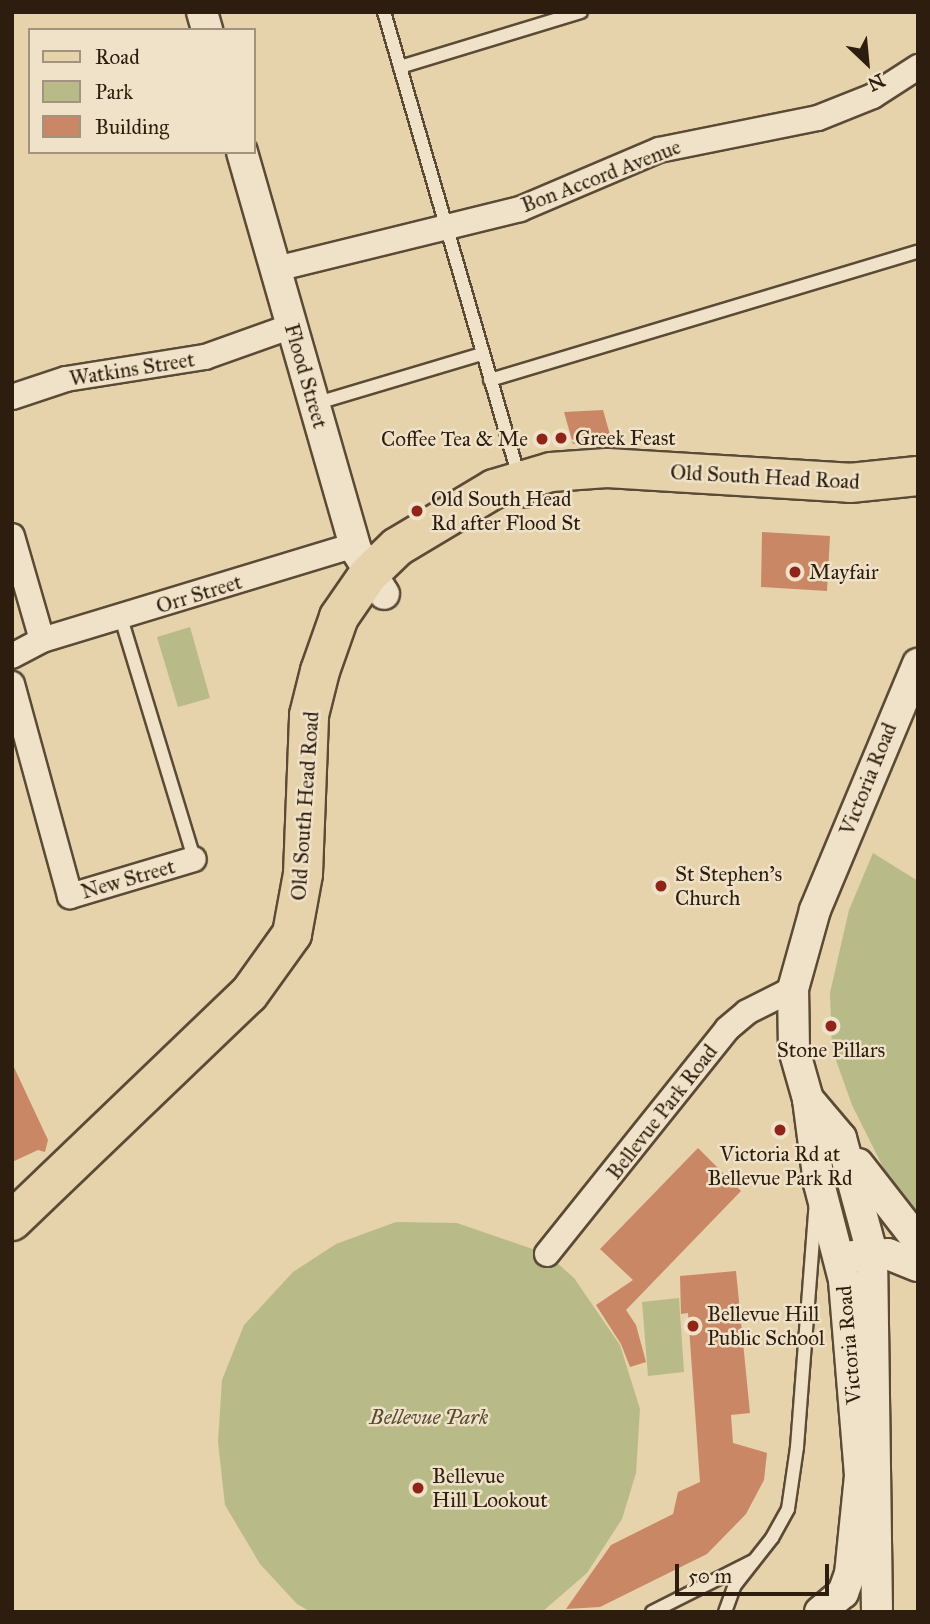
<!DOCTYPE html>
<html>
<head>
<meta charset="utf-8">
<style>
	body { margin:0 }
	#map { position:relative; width:930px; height:1624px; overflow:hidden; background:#e6d2ab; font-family:"IM FELL Great Primer",serif }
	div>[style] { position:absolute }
	.green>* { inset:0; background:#b8bb87 }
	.building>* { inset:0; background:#ca8765 }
	.roads { filter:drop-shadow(2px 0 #5b4a35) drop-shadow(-2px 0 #5b4a35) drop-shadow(0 2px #5b4a35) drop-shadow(0 -2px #5b4a35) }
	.service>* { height:12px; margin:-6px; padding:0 6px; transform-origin:6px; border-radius:6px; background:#efe2c8 }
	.minor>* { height:24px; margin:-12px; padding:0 12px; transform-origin:12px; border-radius:12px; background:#efe2c8 }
	.tertiary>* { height:30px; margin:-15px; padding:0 15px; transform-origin:15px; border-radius:15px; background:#efe2c8 }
	.primary>* { height:38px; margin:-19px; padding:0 19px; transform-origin:19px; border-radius:19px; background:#e6d2ab }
	.dots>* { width:19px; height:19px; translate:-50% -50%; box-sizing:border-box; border:4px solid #efe2c8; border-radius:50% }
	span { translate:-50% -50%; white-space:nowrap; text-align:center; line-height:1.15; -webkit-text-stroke:5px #efe2c8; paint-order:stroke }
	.street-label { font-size:21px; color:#2d1d0e }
	.poi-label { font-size:21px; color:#2d1d0e }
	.left { translate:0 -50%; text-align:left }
	.right { translate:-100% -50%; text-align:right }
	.park-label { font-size:21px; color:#574c32; font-style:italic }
	.frame { position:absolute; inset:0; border:14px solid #2d1d0e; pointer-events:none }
	.legend { position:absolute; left:28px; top:28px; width:228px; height:126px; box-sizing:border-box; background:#efe2c8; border:2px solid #a1937e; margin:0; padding:9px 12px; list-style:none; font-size:21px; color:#2d1d0e }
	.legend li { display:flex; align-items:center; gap:14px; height:35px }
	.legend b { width:35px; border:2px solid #a1937e }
	.north { position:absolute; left:832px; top:28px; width:70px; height:70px; -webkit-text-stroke:5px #efe2c8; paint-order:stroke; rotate:154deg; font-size:19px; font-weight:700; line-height:28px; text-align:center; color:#2d1d0e }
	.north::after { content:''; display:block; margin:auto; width:24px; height:32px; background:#2d1d0e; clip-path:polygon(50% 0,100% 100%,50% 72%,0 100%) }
	.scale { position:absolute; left:675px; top:1564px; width:154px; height:32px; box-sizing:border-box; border:4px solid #2d1d0e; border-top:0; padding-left:9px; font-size:21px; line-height:24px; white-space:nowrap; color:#2d1d0e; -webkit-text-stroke:5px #efe2c8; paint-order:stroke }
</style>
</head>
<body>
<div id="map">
	<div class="green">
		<div style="clip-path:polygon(190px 627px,210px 698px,178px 707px,157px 637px)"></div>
		<div style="clip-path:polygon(873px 853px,918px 881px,918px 1214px,907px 1208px,887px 1175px,852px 1105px,832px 1049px,830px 993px,849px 910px)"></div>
		<div style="clip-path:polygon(396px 1222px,457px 1223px,547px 1254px,574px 1278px,620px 1345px,640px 1409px,636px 1473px,622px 1519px,587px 1573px,542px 1612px,311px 1612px,297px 1604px,260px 1564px,225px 1505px,218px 1442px,222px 1380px,244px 1325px,293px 1272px,336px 1244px)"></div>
		<div style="clip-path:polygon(679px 1298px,684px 1372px,648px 1376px,642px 1302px)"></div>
	</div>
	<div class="building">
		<div style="clip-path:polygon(603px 410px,612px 442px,573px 444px,564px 412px)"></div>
		<div style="clip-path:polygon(762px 532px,830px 536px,827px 591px,761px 587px)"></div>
		<div style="clip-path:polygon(12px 1063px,48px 1140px,45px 1152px,38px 1150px,12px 1162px)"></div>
		<div style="clip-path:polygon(698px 1148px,741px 1191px,626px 1310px,636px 1325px,646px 1362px,630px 1367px,621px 1344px,596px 1305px,633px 1280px,600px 1249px)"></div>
		<div style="clip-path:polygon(736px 1271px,750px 1413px,731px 1415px,733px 1443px,767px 1453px,764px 1480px,746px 1514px,707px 1554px,600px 1607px,566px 1609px,611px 1545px,673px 1514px,678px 1492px,700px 1482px,688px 1313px,681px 1314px,680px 1276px)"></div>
	</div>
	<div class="roads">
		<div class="service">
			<div style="left:384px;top:12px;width:509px;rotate:73.81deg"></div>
			<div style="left:400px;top:67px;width:189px;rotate:-16.9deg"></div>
			<div style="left:490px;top:380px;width:447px;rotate:-16.7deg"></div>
			<div style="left:314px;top:404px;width:175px;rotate:-16.6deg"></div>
			<div style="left:121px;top:618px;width:252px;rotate:73.1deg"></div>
			<div style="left:652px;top:1612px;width:113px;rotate:-26.8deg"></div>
			<div style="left:725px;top:1612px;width:29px;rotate:-70deg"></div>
			<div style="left:735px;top:1585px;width:60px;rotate:-51.8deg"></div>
			<div style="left:772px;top:1538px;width:33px;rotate:-61deg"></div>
			<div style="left:788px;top:1509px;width:63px;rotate:-81.7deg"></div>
			<div style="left:797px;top:1447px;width:246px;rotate:-85.6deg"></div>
		</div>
		<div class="minor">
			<div style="left:276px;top:269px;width:251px;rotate:-13.8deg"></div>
			<div style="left:520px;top:209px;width:151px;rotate:-23deg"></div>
			<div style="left:659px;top:150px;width:162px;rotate:-11.4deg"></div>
			<div style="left:818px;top:118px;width:59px;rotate:-21.8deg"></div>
			<div style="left:873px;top:96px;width:54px;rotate:-32.8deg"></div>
			<div style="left:12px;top:397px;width:57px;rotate:-18.4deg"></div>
			<div style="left:66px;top:379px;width:141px;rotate:-9deg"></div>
			<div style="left:205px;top:357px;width:92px;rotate:-19.6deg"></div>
			<div style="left:12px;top:536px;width:108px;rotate:73.9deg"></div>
			<div style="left:12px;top:656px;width:34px;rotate:-28deg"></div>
			<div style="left:42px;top:640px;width:327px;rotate:-16.9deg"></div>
			<div style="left:12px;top:684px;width:220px;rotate:74.7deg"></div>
			<div style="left:70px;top:896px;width:129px;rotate:-16.6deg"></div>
			<div style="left:547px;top:1254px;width:288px;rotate:-51.3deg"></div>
			<div style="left:727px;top:1029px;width:26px;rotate:-40deg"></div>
			<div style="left:747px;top:1012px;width:51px;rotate:-26.6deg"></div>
		</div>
		<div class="tertiary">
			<div style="left:202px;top:12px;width:19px;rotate:74deg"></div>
			<div style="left:242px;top:152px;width:414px;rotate:74deg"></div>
			<div style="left:356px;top:550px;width:52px;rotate:57.5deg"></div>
			<div style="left:808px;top:1099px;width:51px;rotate:49.8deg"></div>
			<div style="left:841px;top:1138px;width:119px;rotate:74.9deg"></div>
			<div style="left:872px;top:1253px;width:359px;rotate:89.2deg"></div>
			<div style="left:858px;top:1164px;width:98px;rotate:52.1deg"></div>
			<div style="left:853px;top:1256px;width:35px;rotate:-3deg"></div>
			<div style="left:888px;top:1254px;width:32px;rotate:22deg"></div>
			<div style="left:820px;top:1612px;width:30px;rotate:-40deg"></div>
			<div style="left:843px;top:1593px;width:20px;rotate:-70deg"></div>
			<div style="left:850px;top:1574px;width:100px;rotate:-84.2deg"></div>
			<div style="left:860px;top:1475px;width:196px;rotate:-94.7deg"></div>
			<div style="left:844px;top:1280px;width:100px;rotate:-104.5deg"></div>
			<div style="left:819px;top:1183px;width:85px;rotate:-97.5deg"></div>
			<div style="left:808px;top:1099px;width:51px;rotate:-105.9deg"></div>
			<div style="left:794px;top:1050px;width:61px;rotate:-90.9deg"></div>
			<div style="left:793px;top:989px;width:82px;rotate:-74.4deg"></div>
			<div style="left:815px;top:910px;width:267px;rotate:-67.3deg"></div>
		</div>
		<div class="primary">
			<div style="left:12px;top:1221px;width:328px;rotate:-43.8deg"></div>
			<div style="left:249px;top:994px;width:74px;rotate:-54.4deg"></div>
			<div style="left:292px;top:934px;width:61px;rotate:-79.6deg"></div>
			<div style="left:303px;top:874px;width:159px;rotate:-87.8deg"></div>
			<div style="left:309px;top:715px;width:45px;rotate:-76deg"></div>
			<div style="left:320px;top:671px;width:57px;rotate:-70.6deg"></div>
			<div style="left:339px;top:617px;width:51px;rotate:-55.4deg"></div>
			<div style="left:368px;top:575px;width:40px;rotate:-44deg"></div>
			<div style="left:397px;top:547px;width:113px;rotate:-30.9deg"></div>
			<div style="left:494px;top:489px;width:59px;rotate:-16.6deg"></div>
			<div style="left:551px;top:472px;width:56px;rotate:-4.1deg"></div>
			<div style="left:607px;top:468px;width:243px;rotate:3.5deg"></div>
			<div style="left:850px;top:483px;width:68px;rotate:-5.9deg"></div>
		</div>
	</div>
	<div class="dots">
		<div style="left:561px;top:438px;background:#8f2418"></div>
		<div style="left:542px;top:439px;background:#8f2418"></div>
		<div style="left:417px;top:511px;background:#8f2418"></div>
		<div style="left:795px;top:572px;background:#8f2418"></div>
		<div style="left:661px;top:886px;background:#8f2418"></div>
		<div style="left:831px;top:1026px;background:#8f2418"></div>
		<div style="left:780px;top:1130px;background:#8f2418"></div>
		<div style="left:693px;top:1326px;background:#8f2418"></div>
		<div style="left:418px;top:1488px;background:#8f2418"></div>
	</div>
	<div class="street-label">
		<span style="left:601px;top:176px;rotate:-21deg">Bon Accord Avenue</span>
		<span style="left:132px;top:369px;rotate:-9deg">Watkins Street</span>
		<span style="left:306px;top:376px;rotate:74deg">Flood Street</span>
		<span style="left:765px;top:477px;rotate:3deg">Old South Head Road</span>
		<span style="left:199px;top:594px;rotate:-17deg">Orr Street</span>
		<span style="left:868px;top:779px;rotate:-68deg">Victoria Road</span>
		<span style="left:305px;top:806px;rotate:-86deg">Old South Head Road</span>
		<span style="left:128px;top:879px;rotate:-16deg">New Street</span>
		<span style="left:662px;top:1112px;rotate:-52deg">Bellevue Park Road</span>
		<span style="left:849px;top:1345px;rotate:-95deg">Victoria Road</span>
	</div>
	<div class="poi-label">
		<span class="left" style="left:575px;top:438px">Greek Feast</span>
		<span class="right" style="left:528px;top:439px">Coffee Tea &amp; Me</span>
		<span class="left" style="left:431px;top:511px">Old South Head<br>Rd after Flood St</span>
		<span class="left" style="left:809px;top:572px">Mayfair</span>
		<span class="left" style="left:675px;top:886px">St Stephen's<br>Church</span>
		<span style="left:831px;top:1050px">Stone Pillars</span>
		<span style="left:780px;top:1166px">Victoria Rd at<br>Bellevue Park Rd</span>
		<span class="left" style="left:707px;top:1326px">Bellevue Hill<br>Public School</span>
		<span class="left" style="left:432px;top:1488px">Bellevue<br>Hill Lookout</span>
	</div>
	<div class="park-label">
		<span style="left:429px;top:1417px">Bellevue Park</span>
	</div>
	<div class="frame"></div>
	<ul class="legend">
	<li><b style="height:9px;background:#e6d2ab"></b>Road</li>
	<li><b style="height:19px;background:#b8bb87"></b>Park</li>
	<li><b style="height:19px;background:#ca8765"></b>Building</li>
	</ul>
	<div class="north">N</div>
	<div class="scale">50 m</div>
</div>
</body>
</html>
